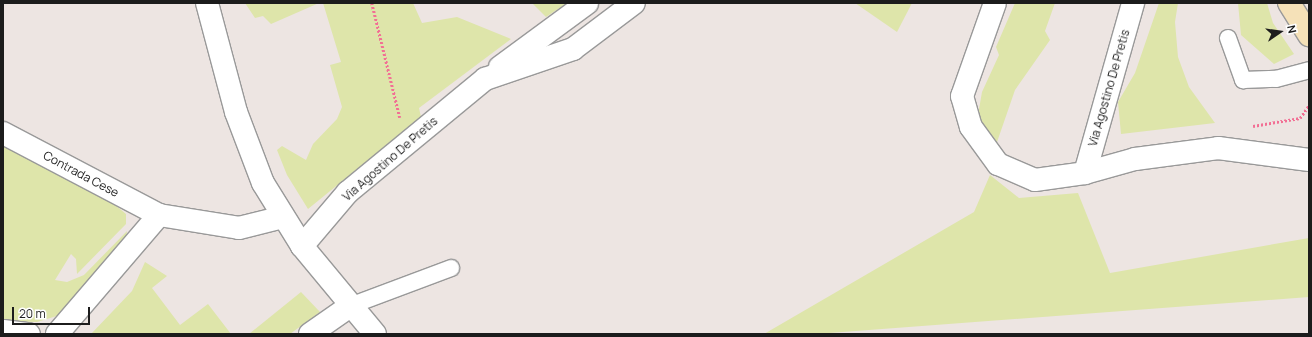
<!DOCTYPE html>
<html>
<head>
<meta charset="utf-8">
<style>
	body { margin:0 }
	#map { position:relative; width:1312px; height:337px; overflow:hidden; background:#ede5e2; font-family:Manrope,sans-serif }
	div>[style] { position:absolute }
	.grass>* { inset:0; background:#dee5aa }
	.path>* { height:2.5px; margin-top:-1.25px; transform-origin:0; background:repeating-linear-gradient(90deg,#f26f94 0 2px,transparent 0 4px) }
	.roads { filter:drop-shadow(1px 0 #999) drop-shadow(-1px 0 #999) drop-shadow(0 1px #999) drop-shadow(0 -1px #999) }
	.service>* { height:16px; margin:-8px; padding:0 8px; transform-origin:8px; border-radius:8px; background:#fff }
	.minor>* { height:22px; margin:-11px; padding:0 11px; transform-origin:11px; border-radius:11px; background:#fff }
	.secondary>* { height:22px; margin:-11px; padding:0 11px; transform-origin:11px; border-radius:11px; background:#f5e1b8 }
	span { translate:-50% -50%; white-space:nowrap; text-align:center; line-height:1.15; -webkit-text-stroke:3px #fff; paint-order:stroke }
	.street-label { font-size:12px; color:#1c1c1c }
	.frame { position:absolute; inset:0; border:4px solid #1c1c1c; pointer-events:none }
	.north { position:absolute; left:1260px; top:12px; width:40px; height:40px; -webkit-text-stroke:3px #fff; paint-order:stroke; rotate:77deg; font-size:11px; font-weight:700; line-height:16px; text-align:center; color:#1c1c1c }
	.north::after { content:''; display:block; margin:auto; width:14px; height:18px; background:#1c1c1c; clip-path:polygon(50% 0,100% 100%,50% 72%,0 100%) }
	.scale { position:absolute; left:12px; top:307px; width:78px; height:18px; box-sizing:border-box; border:2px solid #1c1c1c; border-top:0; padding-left:5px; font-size:12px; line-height:14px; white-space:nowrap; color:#1c1c1c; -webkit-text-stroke:3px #fff; paint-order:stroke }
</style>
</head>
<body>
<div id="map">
	<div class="grass">
		<div style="clip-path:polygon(245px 3px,319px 3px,271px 24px,263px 16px,255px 18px)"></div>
		<div style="clip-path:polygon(323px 3px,413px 3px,422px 23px,457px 17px,511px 39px,419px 108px,421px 117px,308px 209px,287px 175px,277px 150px,282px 146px,306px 160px,313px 144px,337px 119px,342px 107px,330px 65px,341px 62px)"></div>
		<div style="clip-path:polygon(532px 3px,567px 3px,546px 17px)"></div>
		<div style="clip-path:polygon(855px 3px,912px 3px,897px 32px)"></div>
		<div style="clip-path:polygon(1015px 3px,1055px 3px,1045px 31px,1050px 40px,1015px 90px,996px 145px,980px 124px,979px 109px,982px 92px,999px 55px,996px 47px)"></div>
		<div style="clip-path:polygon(1159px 3px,1178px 3px,1175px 22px,1178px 57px,1189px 87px,1215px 123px,1121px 134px,1118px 102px,1135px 73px)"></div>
		<div style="clip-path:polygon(1238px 3px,1267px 3px,1273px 23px,1294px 54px,1274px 64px,1241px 35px)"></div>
		<div style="clip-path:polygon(3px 144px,109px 200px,126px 214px,126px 224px,77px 274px,76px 259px,71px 254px,55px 280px,67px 282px,84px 275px,127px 231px,126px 239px,60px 315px,37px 322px,3px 321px)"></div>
		<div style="clip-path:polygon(990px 175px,1019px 198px,1078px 193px,1110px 273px,1309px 238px,1309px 297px,816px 334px,764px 334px,974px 212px)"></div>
		<div style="clip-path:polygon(145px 262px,167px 276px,152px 288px,180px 325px,208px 304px,231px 334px,91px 334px,132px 291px)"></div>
		<div style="clip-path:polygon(301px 292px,320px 312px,290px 334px,249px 334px)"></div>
	</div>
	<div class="path">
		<div style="left:372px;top:3px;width:118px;rotate:76.3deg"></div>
		<div style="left:1253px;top:126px;width:48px;rotate:-9.7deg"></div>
		<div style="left:1300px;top:118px;width:16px;rotate:-55deg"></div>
	</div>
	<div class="roads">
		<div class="service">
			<div style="left:1228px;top:38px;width:45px;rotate:70.3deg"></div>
			<div style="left:1243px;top:80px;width:33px;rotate:-2deg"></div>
			<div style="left:1276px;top:79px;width:34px;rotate:-15deg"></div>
			<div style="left:350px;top:306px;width:108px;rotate:-20.6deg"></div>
		</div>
		<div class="minor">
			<div style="left:207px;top:3px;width:113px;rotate:75.1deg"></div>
			<div style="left:236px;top:112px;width:76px;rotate:69.2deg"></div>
			<div style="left:263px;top:183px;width:74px;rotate:58.2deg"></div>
			<div style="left:302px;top:246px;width:114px;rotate:50.3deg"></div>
			<div style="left:995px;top:3px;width:99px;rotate:109.5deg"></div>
			<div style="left:962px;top:96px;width:32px;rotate:74deg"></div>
			<div style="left:971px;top:127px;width:46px;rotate:53.9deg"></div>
			<div style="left:998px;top:164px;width:40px;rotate:23.4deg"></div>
			<div style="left:1035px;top:180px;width:50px;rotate:-8deg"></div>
			<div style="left:1085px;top:173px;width:52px;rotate:-15.6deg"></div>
			<div style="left:1135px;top:159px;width:84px;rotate:-7.5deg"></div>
			<div style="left:1218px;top:148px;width:92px;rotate:7.5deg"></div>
			<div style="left:500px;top:67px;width:108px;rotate:-36.3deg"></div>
			<div style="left:3px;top:133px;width:176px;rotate:27.7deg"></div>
			<div style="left:1085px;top:173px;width:177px;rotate:-74.2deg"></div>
			<div style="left:302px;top:246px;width:71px;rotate:-49.6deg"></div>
			<div style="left:348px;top:192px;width:178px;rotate:-39.5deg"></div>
			<div style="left:485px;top:79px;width:93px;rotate:-18.8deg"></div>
			<div style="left:573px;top:49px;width:76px;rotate:-37deg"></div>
			<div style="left:3px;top:331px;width:26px;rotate:7deg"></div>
			<div style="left:57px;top:334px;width:157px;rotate:-49.4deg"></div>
			<div style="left:159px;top:215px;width:81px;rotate:9.2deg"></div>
			<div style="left:239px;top:228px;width:45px;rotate:-14deg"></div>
			<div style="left:310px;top:334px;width:49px;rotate:-35deg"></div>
		</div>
		<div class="secondary">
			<div style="left:1289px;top:3px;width:38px;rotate:58deg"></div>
		</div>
	</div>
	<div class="street-label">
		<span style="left:1109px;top:88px;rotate:-74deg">Via Agostino De Pretis</span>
		<span style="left:390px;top:159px;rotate:-41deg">Via Agostino De Pretis</span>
		<span style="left:81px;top:174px;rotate:28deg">Contrada Cese</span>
	</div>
	<div class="frame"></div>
	<div class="north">N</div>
	<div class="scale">20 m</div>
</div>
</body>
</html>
